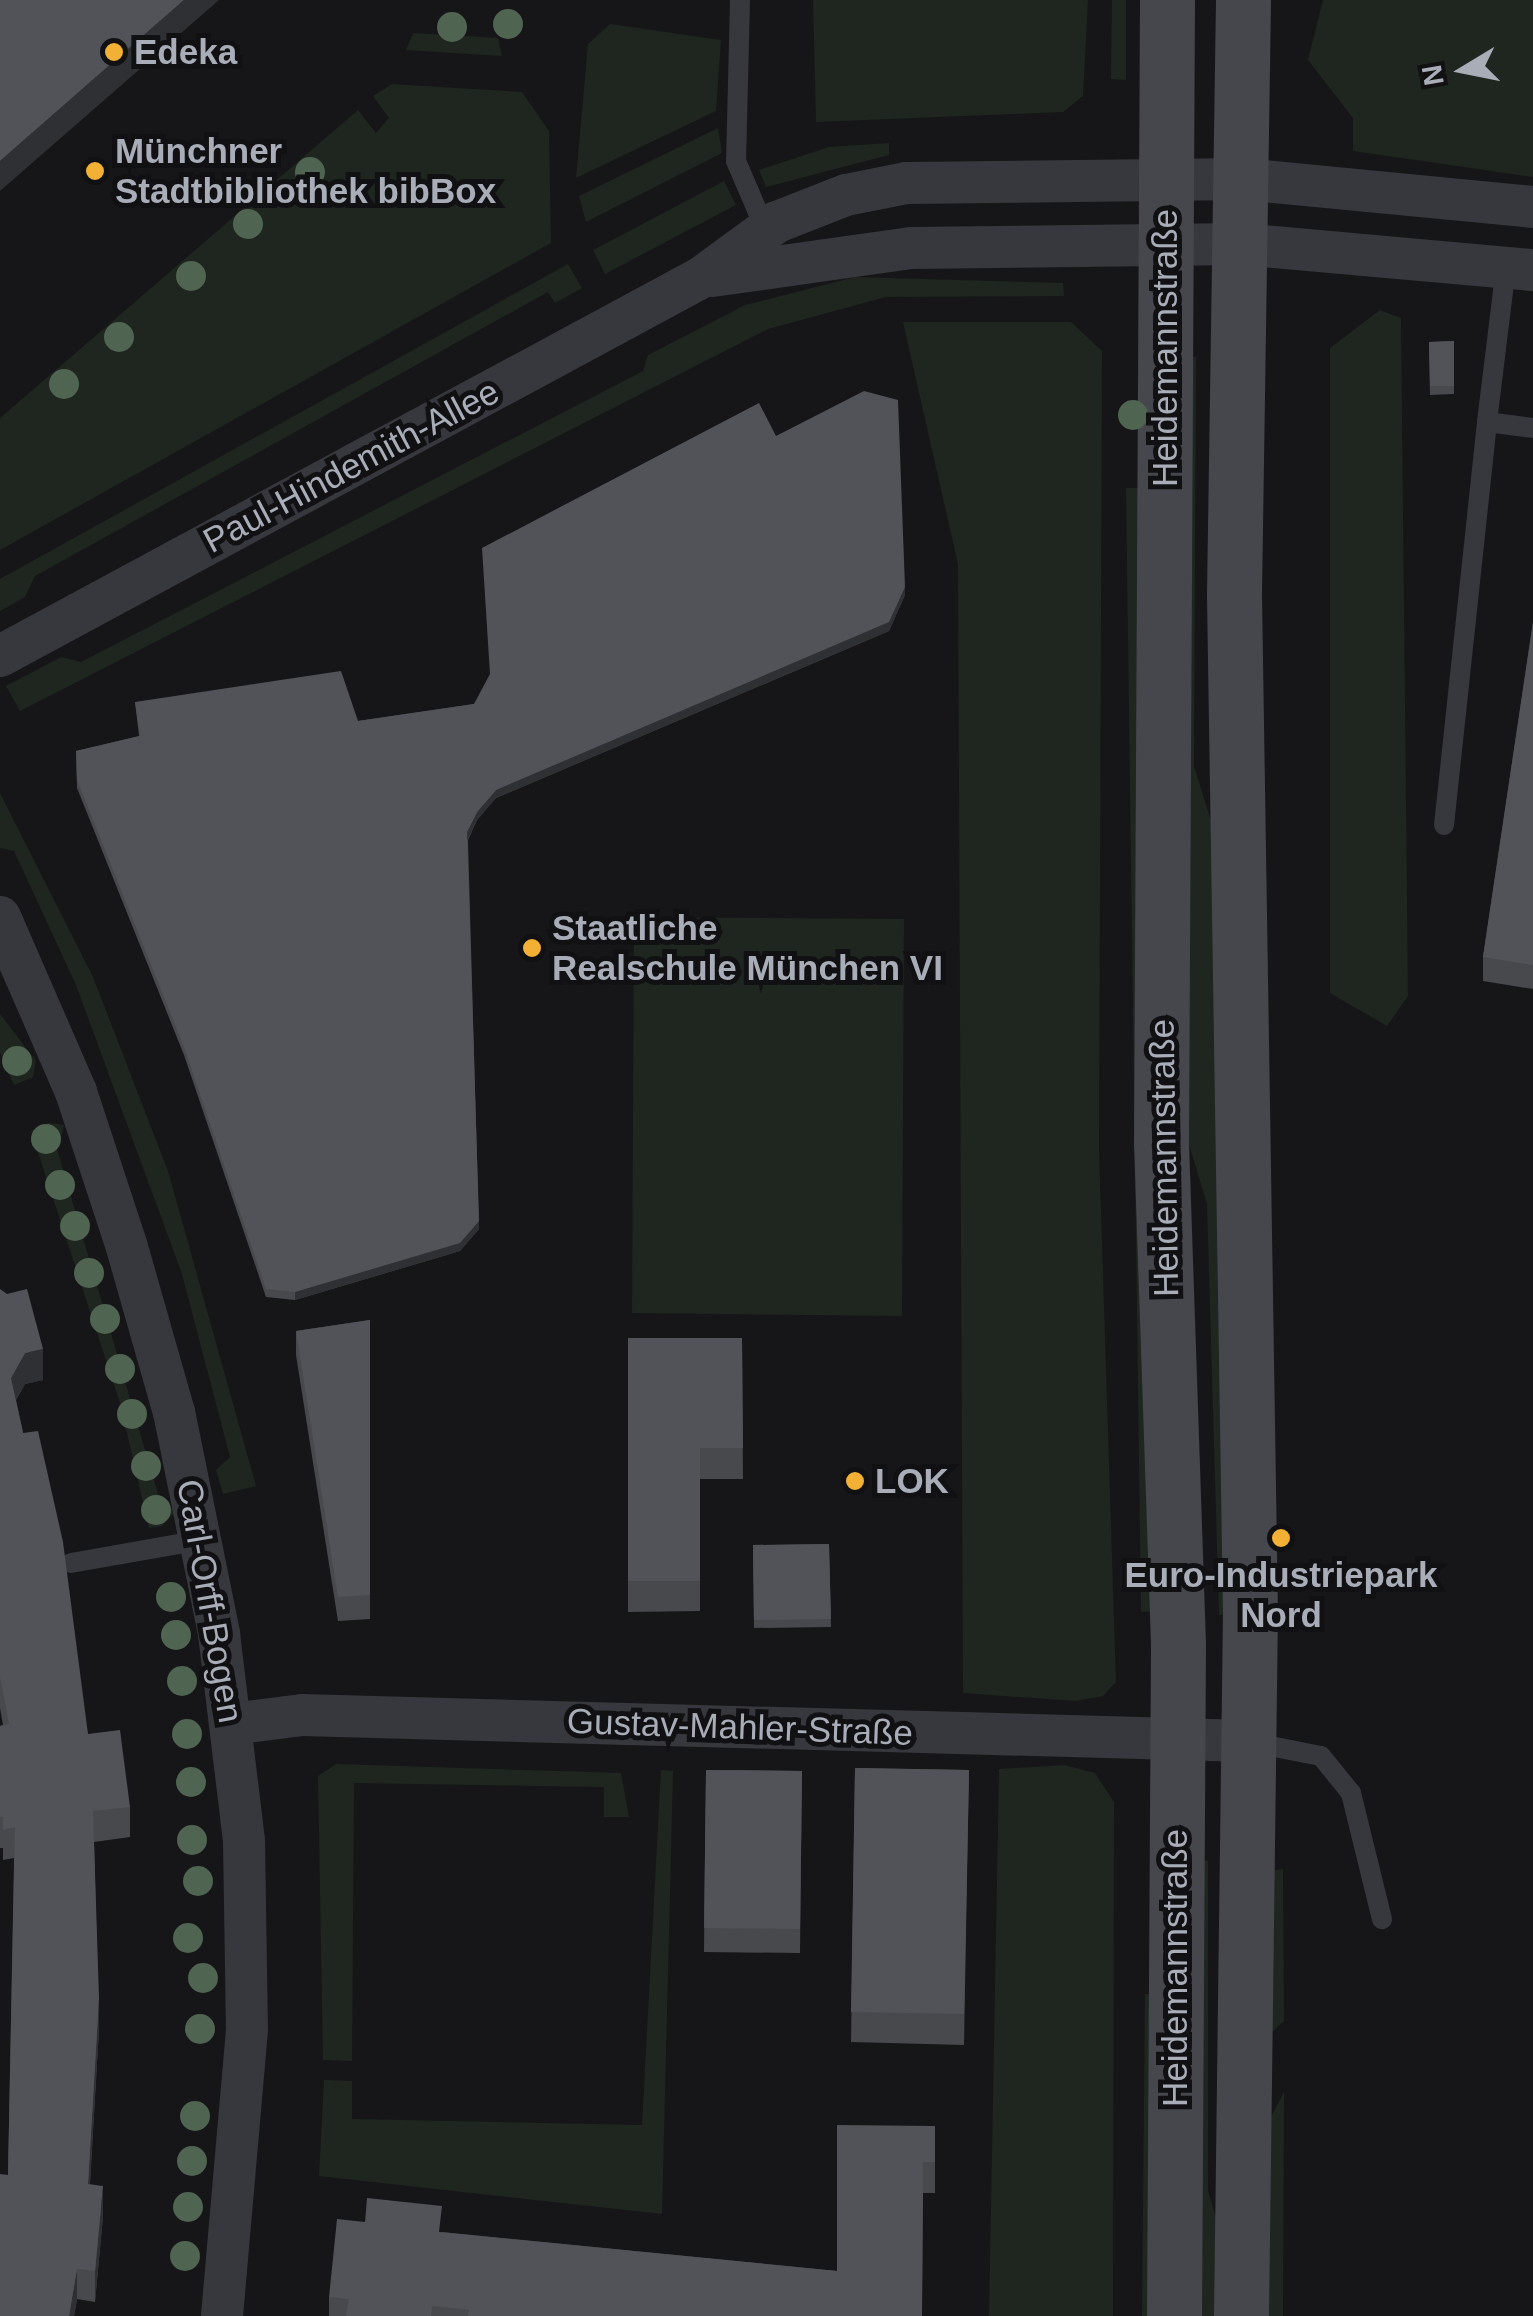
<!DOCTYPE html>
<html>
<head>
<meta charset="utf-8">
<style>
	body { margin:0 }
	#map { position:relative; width:1533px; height:2316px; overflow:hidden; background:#161618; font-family:Arial,sans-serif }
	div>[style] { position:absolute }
	.green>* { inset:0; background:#1e261f }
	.service>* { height:20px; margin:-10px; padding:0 10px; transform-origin:10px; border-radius:10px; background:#37383d }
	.minor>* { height:42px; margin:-21px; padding:0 21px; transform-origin:21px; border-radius:21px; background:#37383d }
	.secondary>* { height:55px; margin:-27.5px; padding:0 27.5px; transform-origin:27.5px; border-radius:27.5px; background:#45474d }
	.trees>* { width:30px; height:30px; margin:-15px; border-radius:50%; background:#506452 }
	.wall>* { inset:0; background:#47494d }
	.shaded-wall>* { inset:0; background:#2f3033 }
	.building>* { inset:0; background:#525359 }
	.dots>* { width:28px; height:28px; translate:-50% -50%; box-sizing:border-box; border:5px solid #111113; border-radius:50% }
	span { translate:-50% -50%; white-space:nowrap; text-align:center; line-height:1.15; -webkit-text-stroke:10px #111113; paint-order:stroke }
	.poi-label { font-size:35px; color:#a8adb8; font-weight:700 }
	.left { translate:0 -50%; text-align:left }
	.street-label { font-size:35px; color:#a8adb8 }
	.north { position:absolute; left:1413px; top:20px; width:100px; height:100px; -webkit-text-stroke:8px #111113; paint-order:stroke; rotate:260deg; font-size:28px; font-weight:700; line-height:40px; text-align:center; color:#a8adb8 }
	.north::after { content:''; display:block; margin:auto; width:35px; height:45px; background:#a8adb8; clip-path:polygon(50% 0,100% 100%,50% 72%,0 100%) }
</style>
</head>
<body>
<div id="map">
	<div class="green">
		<div style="clip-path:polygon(813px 0,1088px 0,1083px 96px,1063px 112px,816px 122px)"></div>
		<div style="clip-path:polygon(1112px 0,1126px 0,1126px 80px,1111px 79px)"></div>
		<div style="clip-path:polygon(1323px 0,1533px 0,1533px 177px,1353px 151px,1353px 118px,1308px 60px)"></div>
		<div style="clip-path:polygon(610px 24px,721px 40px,716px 111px,576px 178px,588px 44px)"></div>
		<div style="clip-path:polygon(413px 33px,498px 38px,502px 56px,406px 50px)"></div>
		<div style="clip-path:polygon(392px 84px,522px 92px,549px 131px,551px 243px,0 550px,0 418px,358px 110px,376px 133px,389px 118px,373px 96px)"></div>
		<div style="clip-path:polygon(718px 128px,722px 153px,586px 222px,579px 196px)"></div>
		<div style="clip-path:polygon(889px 143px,889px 155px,766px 187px,759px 170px,829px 147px)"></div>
		<div style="clip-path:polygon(724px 181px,736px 205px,605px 274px,593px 250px)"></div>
		<div style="clip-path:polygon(568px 264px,582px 288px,555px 303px,548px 292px,35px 576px,25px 597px,0 611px,0 579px)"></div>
		<div style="clip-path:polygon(855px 277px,1063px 283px,1064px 296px,886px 297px,768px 329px,20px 711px,6px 686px,61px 657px,81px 662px,643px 371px,648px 355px,745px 305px)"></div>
		<div style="clip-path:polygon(1380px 310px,1401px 318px,1408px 996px,1387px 1026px,1330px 993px,1330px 348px)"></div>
		<div style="clip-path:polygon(903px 322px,1071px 322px,1102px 351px,1099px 1149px,1116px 1682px,1103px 1696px,1076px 1701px,963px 1693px,958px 564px)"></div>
		<div style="clip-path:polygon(1186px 357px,1196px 357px,1194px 766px,1216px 837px,1231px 1614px,1219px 1615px,1207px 1204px,1188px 1141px)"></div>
		<div style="clip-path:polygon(1126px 488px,1143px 488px,1155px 1611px,1141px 1612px)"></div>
		<div style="clip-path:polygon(0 793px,93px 977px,168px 1171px,256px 1486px,223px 1494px,216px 1470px,230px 1457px,182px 1274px,76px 985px,14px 851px,0 848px)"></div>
		<div style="clip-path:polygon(634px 917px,904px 919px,902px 1316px,632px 1313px)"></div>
		<div style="clip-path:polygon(0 1014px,36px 1061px,33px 1077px,14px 1085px,0 1053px)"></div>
		<div style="clip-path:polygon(49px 1123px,64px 1125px,57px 1149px,158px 1494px,175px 1512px,162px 1526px,149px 1528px,120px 1403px,31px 1131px)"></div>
		<div style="clip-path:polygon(336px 1764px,621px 1773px,629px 1817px,604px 1817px,604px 1787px,354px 1783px,352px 2061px,323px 2060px,318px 1776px)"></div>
		<div style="clip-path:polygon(1064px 1765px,1095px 1773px,1114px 1802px,1113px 2316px,989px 2316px,999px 1769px)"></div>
		<div style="clip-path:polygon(661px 1770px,673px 1771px,662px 2214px,319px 2176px,324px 2080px,352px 2081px,352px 2119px,642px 2125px)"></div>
		<div style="clip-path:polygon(1195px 1860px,1208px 1861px,1208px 2191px,1222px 2238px,1224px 2316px,1196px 2316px)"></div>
		<div style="clip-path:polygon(1283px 1869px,1284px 2021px,1271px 2033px,1272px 1871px)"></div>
		<div style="clip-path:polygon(1145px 1994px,1154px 1994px,1152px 2316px,1142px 2316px)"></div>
		<div style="clip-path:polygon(1284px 2092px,1283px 2316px,1268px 2316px,1271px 2117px)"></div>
	</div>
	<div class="service">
		<div style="left:740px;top:0;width:161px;rotate:91.4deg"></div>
		<div style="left:736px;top:161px;width:76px;rotate:66.8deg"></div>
		<div style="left:1506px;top:267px;width:156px;rotate:97deg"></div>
		<div style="left:1487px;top:422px;width:46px;rotate:7.4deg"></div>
		<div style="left:1444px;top:825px;width:405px;rotate:-83.9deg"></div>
		<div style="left:71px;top:1563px;width:133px;rotate:-10deg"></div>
		<div style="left:1250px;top:1742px;width:72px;rotate:11.2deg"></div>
		<div style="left:1321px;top:1756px;width:48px;rotate:51deg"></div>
		<div style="left:1351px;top:1793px;width:130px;rotate:76.2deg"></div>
	</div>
	<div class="minor">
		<div style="left:712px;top:276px;width:201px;rotate:-8deg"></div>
		<div style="left:911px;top:248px;width:329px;rotate:-0.7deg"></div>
		<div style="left:1240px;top:244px;width:294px;rotate:5.1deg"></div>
		<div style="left:0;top:656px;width:798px;rotate:-28.36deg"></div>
		<div style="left:702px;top:277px;width:93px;rotate:-36.3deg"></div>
		<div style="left:777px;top:222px;width:74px;rotate:-21.4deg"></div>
		<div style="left:846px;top:195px;width:61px;rotate:-11.3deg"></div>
		<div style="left:906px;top:183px;width:337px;rotate:-0.7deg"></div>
		<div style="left:1243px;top:179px;width:291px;rotate:5.5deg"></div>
		<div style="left:0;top:917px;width:191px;rotate:66.5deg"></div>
		<div style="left:76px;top:1092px;width:160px;rotate:71.8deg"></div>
		<div style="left:126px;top:1244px;width:175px;rotate:74.1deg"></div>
		<div style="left:174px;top:1412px;width:227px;rotate:78.5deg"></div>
		<div style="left:219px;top:1634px;width:209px;rotate:83.1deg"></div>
		<div style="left:244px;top:1841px;width:189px;rotate:89.1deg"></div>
		<div style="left:247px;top:2030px;width:287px;rotate:95deg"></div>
		<div style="left:232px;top:1724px;width:71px;rotate:-7.3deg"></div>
		<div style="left:302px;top:1715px;width:946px;rotate:1.57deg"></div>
	</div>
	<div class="secondary">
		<div style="left:1167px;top:0;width:1142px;rotate:90.3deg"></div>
		<div style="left:1161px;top:1142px;width:503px;rotate:88.06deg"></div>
		<div style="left:1178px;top:1645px;width:671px;rotate:90.34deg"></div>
		<div style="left:1241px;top:2316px;width:702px;rotate:-89.27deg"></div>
		<div style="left:1250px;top:1614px;width:1021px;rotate:-90.9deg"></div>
		<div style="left:1234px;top:593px;width:593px;rotate:-89.13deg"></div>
	</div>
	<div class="trees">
		<div style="left:508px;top:24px"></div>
		<div style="left:452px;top:27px"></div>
		<div style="left:310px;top:172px"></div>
		<div style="left:248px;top:224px"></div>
		<div style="left:191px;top:276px"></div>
		<div style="left:119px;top:337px"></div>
		<div style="left:64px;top:384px"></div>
		<div style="left:1133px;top:415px"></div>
		<div style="left:17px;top:1061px"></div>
		<div style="left:46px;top:1139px"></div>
		<div style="left:60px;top:1185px"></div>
		<div style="left:75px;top:1226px"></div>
		<div style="left:89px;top:1273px"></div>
		<div style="left:105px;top:1319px"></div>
		<div style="left:120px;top:1369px"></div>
		<div style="left:132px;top:1414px"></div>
		<div style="left:146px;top:1466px"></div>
		<div style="left:156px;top:1510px"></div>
		<div style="left:171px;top:1597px"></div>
		<div style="left:176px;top:1635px"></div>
		<div style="left:182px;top:1681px"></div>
		<div style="left:187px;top:1734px"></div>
		<div style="left:191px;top:1782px"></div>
		<div style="left:192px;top:1840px"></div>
		<div style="left:198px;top:1881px"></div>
		<div style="left:188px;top:1938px"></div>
		<div style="left:203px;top:1978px"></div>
		<div style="left:200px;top:2029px"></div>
		<div style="left:195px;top:2116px"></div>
		<div style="left:192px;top:2161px"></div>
		<div style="left:188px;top:2207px"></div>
		<div style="left:185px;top:2256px"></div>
	</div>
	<div class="wall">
		<div style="clip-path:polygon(1454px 341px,1454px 394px,1430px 395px,1429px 342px)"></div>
		<div style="clip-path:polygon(776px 436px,905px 595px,889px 631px,496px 798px,477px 820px,468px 840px,479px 1229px,460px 1251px,295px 1300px,266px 1297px,184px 1055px,77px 788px,76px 751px,139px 736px,135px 702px,358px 721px,474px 704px)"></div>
		<div style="clip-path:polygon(1533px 622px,1533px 989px,1483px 981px,1483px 957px)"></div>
		<div style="clip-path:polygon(0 1289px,43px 1380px,25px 1384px,16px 1400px,88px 1734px,130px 1807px,130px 1837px,94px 1842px,99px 2029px,90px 2184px,103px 2216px,95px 2302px,77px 2299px,74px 2316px,0 2316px,8px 2175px,14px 1858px,3px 1860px,3px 1848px,0 1848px,0 1726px,3px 1725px,0 1708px)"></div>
		<div style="clip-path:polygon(370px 1320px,370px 1619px,338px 1621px,296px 1355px,296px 1331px)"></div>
		<div style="clip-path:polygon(628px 1338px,742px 1338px,743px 1479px,700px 1479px,700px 1611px,628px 1612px)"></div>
		<div style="clip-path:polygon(829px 1544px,831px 1627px,754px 1628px,753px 1545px)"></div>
		<div style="clip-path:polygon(855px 1768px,969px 1770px,964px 2045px,851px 2042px)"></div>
		<div style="clip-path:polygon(706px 1770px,802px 1771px,800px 1953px,704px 1952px)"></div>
		<div style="clip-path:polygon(935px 2126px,935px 2193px,923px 2193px,922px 2316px,329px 2316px,329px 2297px,442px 2232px,837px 2271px)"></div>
	</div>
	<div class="shaded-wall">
		<div style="clip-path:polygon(184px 0,219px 0,0 191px,0 161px)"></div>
		<div style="clip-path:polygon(905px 587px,905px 595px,889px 631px,496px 798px,477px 820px,467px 841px,467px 832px,477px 812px,496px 790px)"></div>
		<div style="clip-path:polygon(479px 1221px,479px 1229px,460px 1251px,295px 1300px,295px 1292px)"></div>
		<div style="clip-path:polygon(43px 1349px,43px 1380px,25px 1384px,11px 1408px,11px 1378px,25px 1353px)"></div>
		<div style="clip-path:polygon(99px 1998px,99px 2029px,88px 2214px,88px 2184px)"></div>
		<div style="clip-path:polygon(103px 2186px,103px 2216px,95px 2302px,95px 2271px)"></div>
		<div style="clip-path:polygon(77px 2269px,77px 2299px,74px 2316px,69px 2316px)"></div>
	</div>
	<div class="building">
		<div style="clip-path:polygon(0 0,184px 0,0 161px)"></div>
		<div style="clip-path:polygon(1454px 341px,1454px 386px,1430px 386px,1429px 342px)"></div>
		<div style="clip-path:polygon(864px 391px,898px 400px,905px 587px,889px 622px,496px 790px,477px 812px,467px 832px,479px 1221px,460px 1243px,295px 1292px,266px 1289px,184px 1047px,77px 780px,76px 751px,140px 736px,135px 702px,341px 671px,358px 721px,474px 704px,490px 674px,482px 548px,759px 403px,776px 436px)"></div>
		<div style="clip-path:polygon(1533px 622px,1533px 965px,1483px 957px)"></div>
		<div style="clip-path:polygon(0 1289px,7px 1294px,27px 1289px,43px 1349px,25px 1353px,11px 1378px,23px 1433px,38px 1431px,63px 1542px,88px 1734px,120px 1730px,130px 1807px,93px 1811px,99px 1998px,88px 2184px,103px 2186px,95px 2271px,77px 2269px,69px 2316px,0 2316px,0 2174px,8px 2175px,15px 1827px,3px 1830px,3px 1817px,0 1817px,0 1726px,9px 1724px,0 1677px)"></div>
		<div style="clip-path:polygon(370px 1320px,370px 1595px,338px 1597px,296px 1331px)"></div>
		<div style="clip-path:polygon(628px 1338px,742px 1338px,743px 1448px,700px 1448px,700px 1581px,628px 1581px)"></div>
		<div style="clip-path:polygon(829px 1544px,831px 1619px,754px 1620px,753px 1545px)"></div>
		<div style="clip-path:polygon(855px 1768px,969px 1770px,964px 2014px,851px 2012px)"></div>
		<div style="clip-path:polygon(706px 1770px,802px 1771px,800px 1929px,704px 1928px)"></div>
		<div style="clip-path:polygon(837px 2125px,935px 2126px,935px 2162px,923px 2162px,922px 2316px,468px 2316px,469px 2310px,432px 2306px,431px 2316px,346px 2316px,349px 2299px,329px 2297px,337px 2219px,365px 2222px,367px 2198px,442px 2206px,439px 2232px,837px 2271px)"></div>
	</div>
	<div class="dots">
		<div style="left:114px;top:52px;background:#f2b134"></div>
		<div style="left:95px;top:171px;background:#f2b134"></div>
		<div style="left:532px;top:948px;background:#f2b134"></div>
		<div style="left:855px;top:1481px;background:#f2b134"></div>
		<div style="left:1281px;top:1538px;background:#f2b134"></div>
	</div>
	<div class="poi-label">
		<span class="left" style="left:134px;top:52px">Edeka</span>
		<span class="left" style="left:115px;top:171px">Münchner<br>Stadtbibliothek bibBox</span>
		<span class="left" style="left:552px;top:948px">Staatliche<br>Realschule München VI</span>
		<span class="left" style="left:875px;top:1481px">LOK</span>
		<span style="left:1281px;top:1595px">Euro-Industriepark<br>Nord</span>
	</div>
	<div class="street-label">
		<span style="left:1165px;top:348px;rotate:-90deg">Heidemannstraße</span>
		<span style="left:351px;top:466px;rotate:-28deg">Paul-Hindemith-Allee</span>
		<span style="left:1164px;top:1158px;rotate:-91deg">Heidemannstraße</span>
		<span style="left:210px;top:1601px;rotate:80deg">Carl-Orff-Bogen</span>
		<span style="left:740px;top:1727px;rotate:2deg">Gustav-Mahler-Straße</span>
		<span style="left:1175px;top:1968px;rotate:-90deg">Heidemannstraße</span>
	</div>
	<div class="north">N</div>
</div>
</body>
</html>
